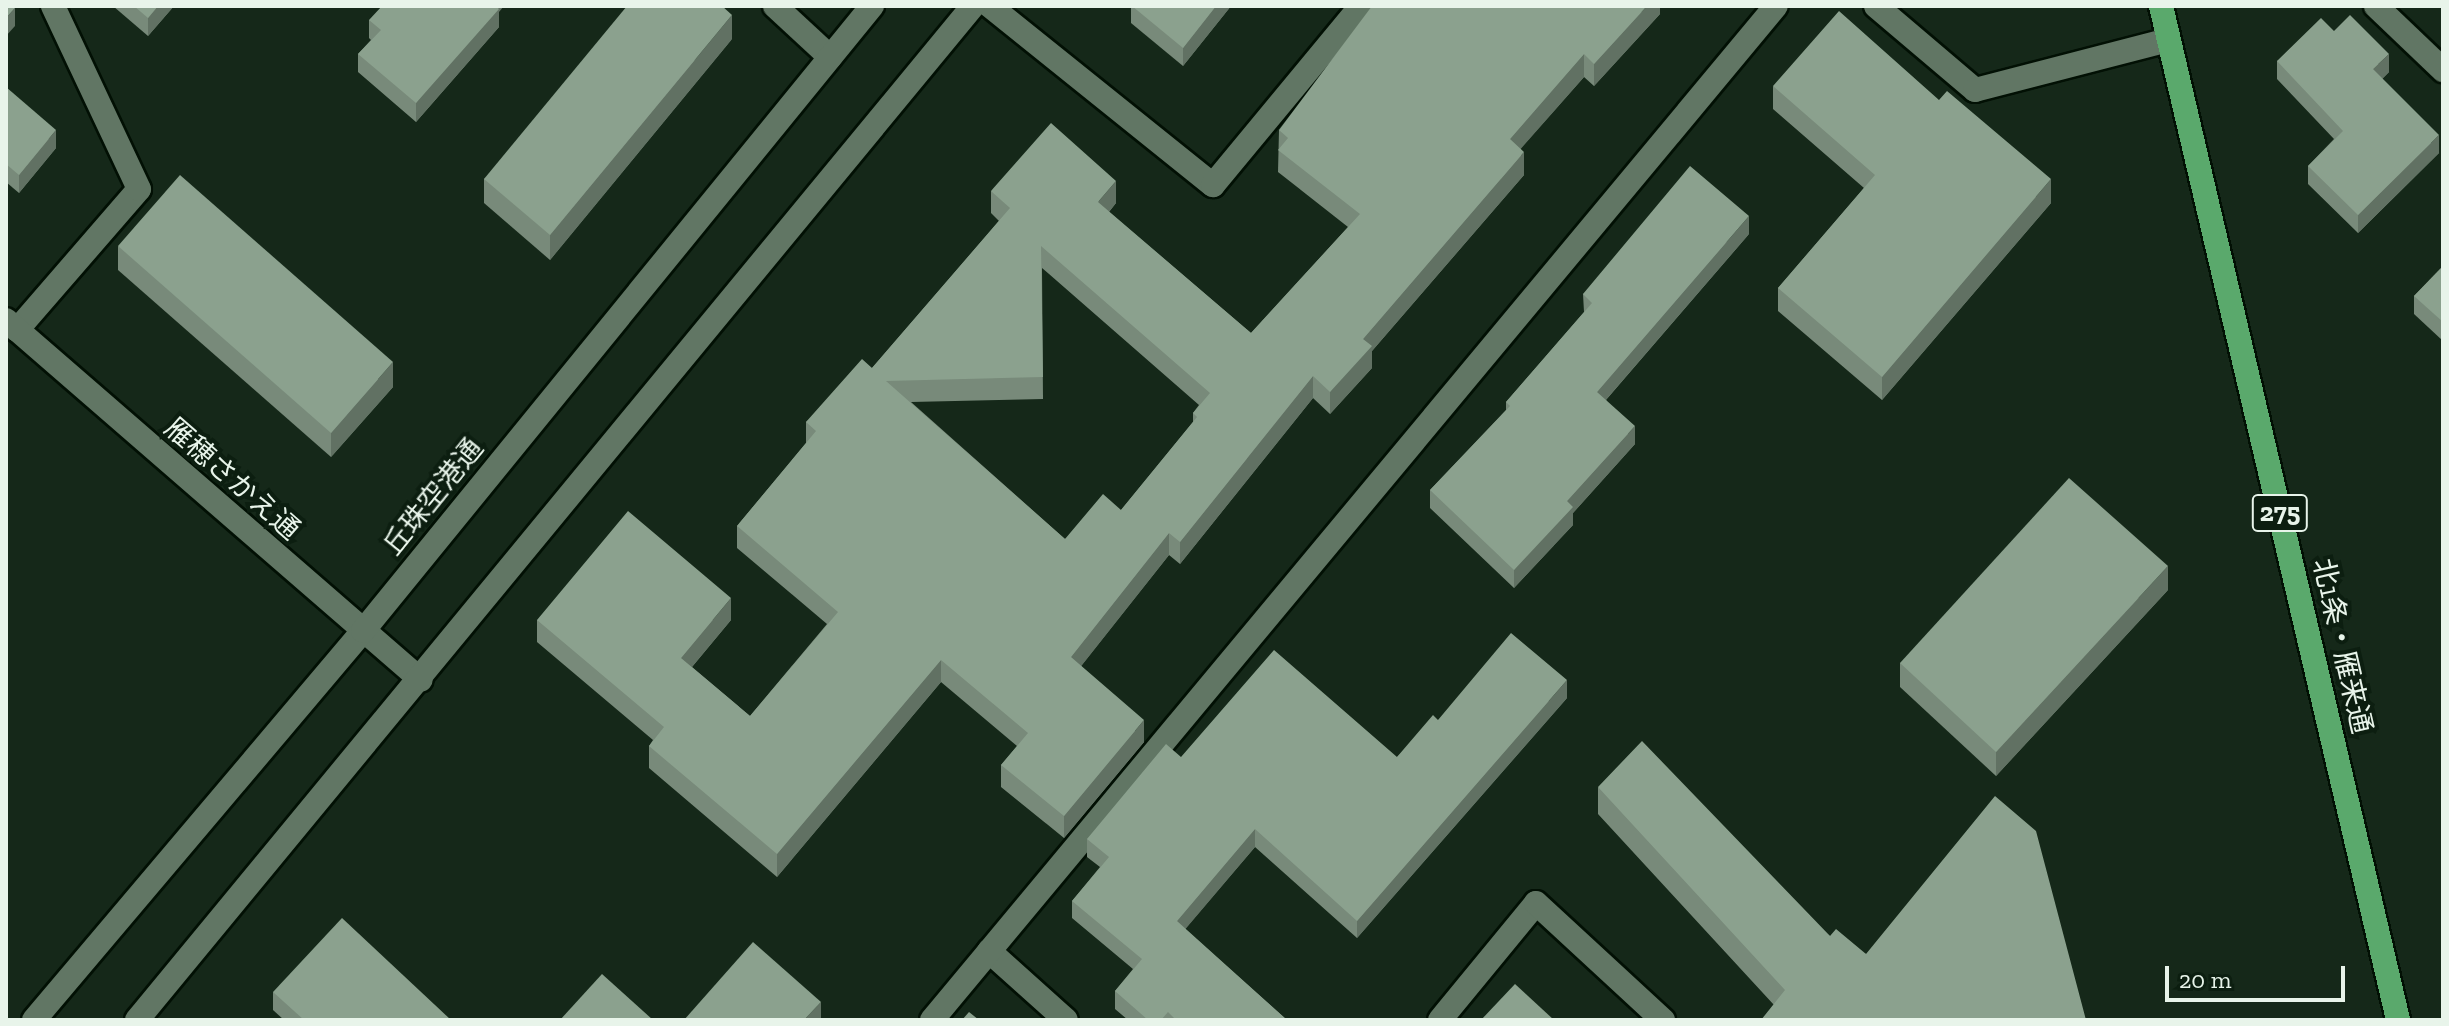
<!DOCTYPE html>
<html>
<head>
<meta charset="utf-8">
<style>
	body { margin:0 }
	#map { position:relative; width:2449px; height:1026px; overflow:hidden; background:#152819; font-family:"Zilla Slab","Noto Sans JP",serif }
	div>[style] { position:absolute }
	.roads { filter:drop-shadow(2px 0 #021004) drop-shadow(-2px 0 #021004) drop-shadow(0 2px #021004) drop-shadow(0 -2px #021004) }
	.minor>* { height:24px; margin:-12px; padding:0 12px; transform-origin:12px; border-radius:12px; background:#617664 }
	.tertiary>* { height:24px; margin:-12px; padding:0 12px; transform-origin:12px; border-radius:12px; background:#617664 }
	.secondary>* { height:24px; margin:-12px; padding:0 12px; transform-origin:12px; border-radius:12px; background:#617664 }
	.trunk>* { height:24px; margin:-12px; padding:0 12px; transform-origin:12px; border-radius:12px; background:#5aa96c }
	.wall>* { inset:0; background:#788a7a }
	.shaded-wall>* { inset:0; background:#617163 }
	.building>* { inset:0; background:#8ba18e }
	span { translate:-50% -50%; white-space:nowrap; text-align:center; line-height:1.15; -webkit-text-stroke:8px #0c1e10; paint-order:stroke }
	.shield-label span { padding:2px 6px; background:#0c1e10; border:2px solid; border-radius:6px; -webkit-text-stroke-width:0 }
	.shield-label { font-size:26px; color:#e8f4ea; font-weight:700 }
	.street-label { font-size:28px; color:#e8f4ea }
	.frame { position:absolute; inset:0; border:8px solid #e8f4ea; pointer-events:none }
	.scale { position:absolute; left:2165px; top:966px; width:180px; height:36px; box-sizing:border-box; border:4px solid #e8f4ea; border-top:0; padding-left:10px; font-size:24px; line-height:28px; white-space:nowrap; color:#e8f4ea; -webkit-text-stroke:6px #0c1e10; paint-order:stroke }
</style>
</head>
<body>
<div id="map">
	<div class="roads">
		<div class="minor">
			<div style="left:775px;top:6px;width:75px;rotate:42.8deg"></div>
			<div style="left:990px;top:6px;width:286px;rotate:38.8deg"></div>
			<div style="left:1213px;top:185px;width:232px;rotate:-50.4deg"></div>
			<div style="left:1876px;top:6px;width:130px;rotate:40.3deg"></div>
			<div style="left:1975px;top:90px;width:200px;rotate:-14.5deg"></div>
			<div style="left:2376px;top:6px;width:93px;rotate:43.7deg"></div>
			<div style="left:17px;top:330px;width:186px;rotate:-49.1deg"></div>
			<div style="left:139px;top:189px;width:202px;rotate:-115.2deg"></div>
			<div style="left:989px;top:951px;width:103px;rotate:41.9deg"></div>
			<div style="left:932px;top:1020px;width:1319px;rotate:-50.23deg"></div>
			<div style="left:1440px;top:1020px;width:151px;rotate:-50.6deg"></div>
			<div style="left:1536px;top:903px;width:173px;rotate:42.7deg"></div>
		</div>
		<div class="tertiary">
			<div style="left:6px;top:320px;width:549px;rotate:40.94deg"></div>
		</div>
		<div class="secondary">
			<div style="left:34px;top:1020px;width:509px;rotate:-49.78deg"></div>
			<div style="left:363px;top:631px;width:806px;rotate:-50.84deg"></div>
			<div style="left:137px;top:1020px;width:1314px;rotate:-50.5deg"></div>
		</div>
		<div class="trunk">
			<div style="left:2161px;top:6px;width:1041px;rotate:76.84deg"></div>
		</div>
	</div>
	<div class="wall">
		<div style="clip-path:polygon(113px 6px,174px 6px,148px 36px)"></div>
		<div style="clip-path:polygon(1131px 6px,1231px 6px,1183px 66px,1131px 23px)"></div>
		<div style="clip-path:polygon(evenodd,1660px 6px,1660px 14px,1594px 86px,1584px 77px,1520px 149px,1524px 175px,1372px 351px,1372px 368px,1330px 414px,1313px 398px,1180px 564px,1169px 555px,1081px 666px,1144px 742px,1064px 838px,1001px 787px,1001px 765px,1017px 746px,941px 682px,777px 877px,649px 768px,649px 746px,653px 740px,537px 642px,537px 620px,731px 620px,692px 667px,750px 716px,827px 624px,737px 548px,737px 526px,806px 443px,806px 422px,872px 368px,999px 221px,991px 213px,991px 191px,1116px 203px,1109px 212px,1251px 333px,1348px 227px,1278px 172px,1279px 130px,1660px 6px,1042px 268px,1199px 405px,1193px 413px,1193px 422px,1121px 510px,1065px 539px,911px 402px,1043px 399px,1042px 268px)"></div>
		<div style="clip-path:polygon(499px 12px,499px 27px,416px 122px,358px 72px,358px 54px,371px 40px,369px 38px,369px 20px)"></div>
		<div style="clip-path:polygon(2334px 31px,2389px 72px,2382px 79px,2439px 153px,2358px 233px,2308px 184px,2308px 166px,2334px 139px,2277px 79px,2277px 61px)"></div>
		<div style="clip-path:polygon(732px 39px,550px 260px,484px 203px,484px 179px)"></div>
		<div style="clip-path:polygon(1773px 86px,2051px 203px,1882px 400px,1778px 311px,1778px 288px,1864px 188px,1773px 109px)"></div>
		<div style="clip-path:polygon(6px 87px,56px 148px,19px 193px,6px 182px)"></div>
		<div style="clip-path:polygon(1749px 234px,1606px 400px,1635px 444px,1573px 513px,1573px 525px,1514px 588px,1430px 508px,1430px 490px,1506px 410px,1506px 402px,1584px 312px,1583px 294px)"></div>
		<div style="clip-path:polygon(118px 246px,393px 387px,331px 457px,118px 270px)"></div>
		<div style="clip-path:polygon(2443px 266px,2443px 341px,2414px 314px,2414px 296px)"></div>
		<div style="clip-path:polygon(2168px 590px,1996px 776px,1900px 687px,1900px 663px)"></div>
		<div style="clip-path:polygon(1567px 698px,1357px 938px,1255px 847px,1185px 929px,1287px 1020px,1128px 1020px,1115px 1009px,1115px 991px,1133px 969px,1072px 918px,1072px 901px,1100px 867px,1087px 857px,1087px 839px,1181px 757px,1397px 757px,1438px 720px)"></div>
		<div style="clip-path:polygon(1598px 787px,1830px 936px,1866px 954px,2086px 1020px,1774px 1005px,1598px 814px)"></div>
		<div style="clip-path:polygon(273px 992px,451px 1020px,284px 1020px,273px 1010px)"></div>
	</div>
	<div class="shaded-wall">
		<div style="clip-path:polygon(158px 6px,174px 6px,148px 36px,148px 18px)"></div>
		<div style="clip-path:polygon(491px 6px,504px 6px,499px 12px,499px 27px,416px 122px,416px 103px)"></div>
		<div style="clip-path:polygon(1216px 6px,1231px 6px,1183px 66px,1183px 48px)"></div>
		<div style="clip-path:polygon(1647px 6px,1660px 6px,1660px 14px,1594px 86px,1594px 64px)"></div>
		<div style="clip-path:polygon(15px 8px,15px 26px,6px 36px,6px 18px)"></div>
		<div style="clip-path:polygon(732px 15px,732px 39px,550px 260px,550px 235px)"></div>
		<div style="clip-path:polygon(1584px 54px,1584px 77px,1510px 161px,1510px 139px)"></div>
		<div style="clip-path:polygon(2389px 54px,2389px 72px,2373px 88px,2373px 69px)"></div>
		<div style="clip-path:polygon(56px 130px,56px 148px,19px 193px,19px 175px)"></div>
		<div style="clip-path:polygon(2439px 135px,2439px 153px,2358px 233px,2358px 215px)"></div>
		<div style="clip-path:polygon(1524px 152px,1524px 175px,1372px 351px,1372px 368px,1330px 414px,1330px 392px,1363px 339px)"></div>
		<div style="clip-path:polygon(2051px 179px,2051px 203px,1882px 400px,1882px 377px)"></div>
		<div style="clip-path:polygon(1116px 181px,1116px 203px,1098px 225px,1098px 202px)"></div>
		<div style="clip-path:polygon(1749px 216px,1749px 234px,1597px 410px,1597px 392px)"></div>
		<div style="clip-path:polygon(393px 362px,393px 387px,331px 457px,331px 433px)"></div>
		<div style="clip-path:polygon(1313px 376px,1313px 398px,1180px 564px,1180px 542px)"></div>
		<div style="clip-path:polygon(1635px 426px,1635px 444px,1573px 513px,1573px 525px,1514px 588px,1514px 570px,1567px 501px)"></div>
		<div style="clip-path:polygon(1169px 533px,1169px 555px,1071px 679px,1071px 657px)"></div>
		<div style="clip-path:polygon(2168px 566px,2168px 590px,1996px 776px,1996px 752px)"></div>
		<div style="clip-path:polygon(731px 598px,731px 620px,681px 680px,681px 658px)"></div>
		<div style="clip-path:polygon(941px 660px,941px 682px,777px 877px,777px 854px)"></div>
		<div style="clip-path:polygon(1567px 680px,1567px 698px,1357px 938px,1357px 921px)"></div>
		<div style="clip-path:polygon(1144px 720px,1144px 742px,1064px 838px,1064px 816px)"></div>
		<div style="clip-path:polygon(1255px 829px,1255px 847px,1177px 939px,1177px 921px)"></div>
		<div style="clip-path:polygon(821px 1002px,821px 1020px,804px 1020px)"></div>
	</div>
	<div class="building">
		<div style="clip-path:polygon(6px 6px,13px 6px,15px 8px,6px 18px)"></div>
		<div style="clip-path:polygon(134px 6px,158px 6px,148px 18px)"></div>
		<div style="clip-path:polygon(382px 6px,496px 6px,499px 9px,416px 103px,358px 54px,381px 30px,369px 20px)"></div>
		<div style="clip-path:polygon(627px 6px,722px 6px,732px 15px,550px 235px,484px 179px)"></div>
		<div style="clip-path:polygon(1132px 6px,1216px 6px,1183px 48px)"></div>
		<div style="clip-path:polygon(evenodd,1372px 6px,1647px 6px,1594px 64px,1584px 54px,1510px 139px,1524px 152px,1363px 339px,1372px 346px,1330px 392px,1313px 376px,1180px 542px,1169px 533px,1071px 657px,1144px 720px,1064px 816px,1001px 765px,1028px 733px,941px 660px,777px 854px,649px 746px,664px 727px,537px 620px,628px 511px,731px 598px,681px 658px,750px 716px,838px 612px,737px 526px,816px 431px,806px 422px,862px 359px,872px 368px,1010px 208px,991px 191px,1051px 123px,1116px 181px,1098px 202px,1251px 333px,1360px 214px,1278px 150px,1288px 138px,1279px 130px,1372px 6px,1041px 246px,1210px 393px,1193px 413px,1197px 417px,1121px 510px,1103px 494px,1065px 539px,886px 381px,1043px 377px,1041px 246px)"></div>
		<div style="clip-path:polygon(1839px 11px,1939px 100px,1947px 91px,2051px 179px,1882px 377px,1778px 288px,1875px 175px,1773px 86px)"></div>
		<div style="clip-path:polygon(2350px 15px,2389px 54px,2373px 69px,2439px 135px,2358px 215px,2308px 166px,2343px 131px,2277px 61px,2321px 18px,2334px 31px)"></div>
		<div style="clip-path:polygon(6px 87px,56px 130px,19px 175px,6px 164px)"></div>
		<div style="clip-path:polygon(1690px 166px,1749px 216px,1597px 392px,1635px 426px,1567px 501px,1573px 507px,1514px 570px,1430px 490px,1510px 406px,1506px 402px,1592px 303px,1583px 294px)"></div>
		<div style="clip-path:polygon(180px 175px,393px 362px,331px 433px,118px 246px)"></div>
		<div style="clip-path:polygon(2443px 266px,2443px 322px,2414px 296px)"></div>
		<div style="clip-path:polygon(2069px 478px,2168px 566px,1996px 752px,1900px 663px)"></div>
		<div style="clip-path:polygon(1511px 633px,1567px 680px,1357px 921px,1255px 829px,1177px 921px,1287px 1020px,1176px 1020px,1168px 1012px,1161px 1020px,1148px 1020px,1115px 991px,1142px 959px,1072px 901px,1109px 857px,1087px 839px,1166px 744px,1181px 757px,1274px 650px,1397px 757px,1433px 715px,1438px 720px)"></div>
		<div style="clip-path:polygon(1642px 741px,1830px 936px,1836px 929px,1866px 954px,1995px 796px,2036px 831px,2086px 1020px,1761px 1020px,1785px 990px,1598px 787px)"></div>
		<div style="clip-path:polygon(342px 918px,451px 1020px,304px 1020px,273px 992px)"></div>
		<div style="clip-path:polygon(753px 942px,821px 1002px,804px 1020px,684px 1020px)"></div>
		<div style="clip-path:polygon(602px 974px,653px 1020px,560px 1020px)"></div>
		<div style="clip-path:polygon(1515px 984px,1554px 1020px,1481px 1020px)"></div>
		<div style="clip-path:polygon(969px 1012px,979px 1020px,962px 1020px)"></div>
	</div>
	<div class="shield-label">
		<span style="left:2280px;top:513px">275</span>
	</div>
	<div class="street-label">
		<span style="left:232px;top:479px;rotate:41deg">雁穂さかえ通</span>
		<span style="left:433px;top:497px;rotate:-51deg">丘珠空港通</span>
		<span style="left:2342px;top:646px;rotate:77deg">北1条・雁来通</span>
	</div>
	<div class="frame"></div>
	<div class="scale">20 m</div>
</div>
</body>
</html>
